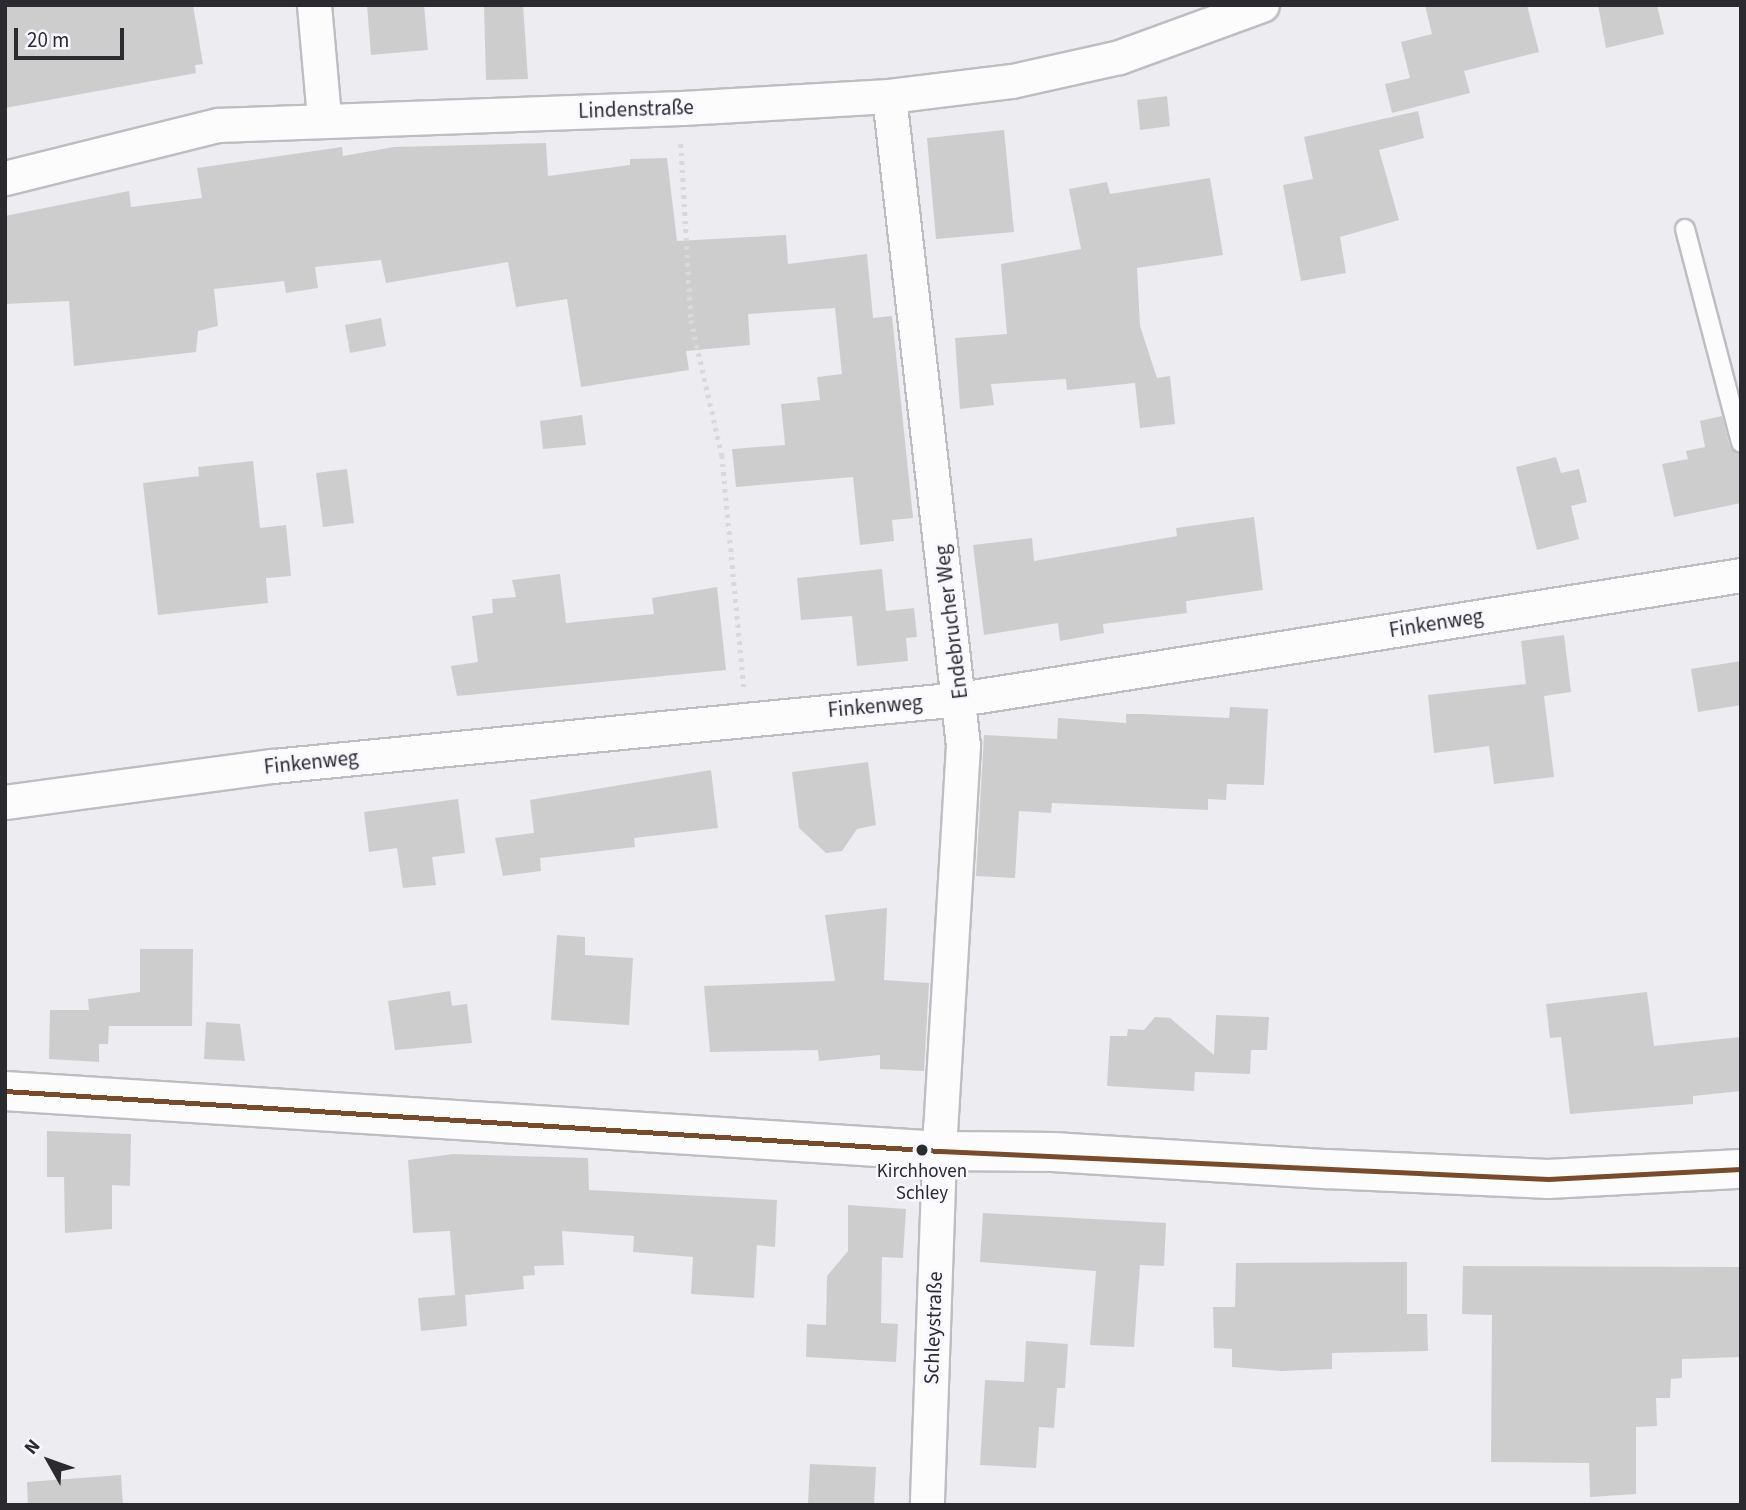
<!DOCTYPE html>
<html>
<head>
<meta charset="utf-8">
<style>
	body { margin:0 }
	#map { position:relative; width:1746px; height:1510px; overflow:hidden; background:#ececf1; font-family:"Source Sans 3",sans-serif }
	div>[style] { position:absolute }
	.building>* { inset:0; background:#cecdce }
	.path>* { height:4.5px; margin-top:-2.25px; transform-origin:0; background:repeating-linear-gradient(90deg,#d9d9da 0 3.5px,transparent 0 8.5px) }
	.roads { filter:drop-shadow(2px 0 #bebdc1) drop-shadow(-2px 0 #bebdc1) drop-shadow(0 2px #bebdc1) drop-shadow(0 -2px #bebdc1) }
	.lane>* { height:18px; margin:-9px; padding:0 9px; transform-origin:9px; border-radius:9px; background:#fcfcfd }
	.street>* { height:33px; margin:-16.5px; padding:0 16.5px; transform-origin:16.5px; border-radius:16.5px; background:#fcfcfd }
	.secondary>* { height:38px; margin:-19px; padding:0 19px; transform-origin:19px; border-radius:19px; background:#fcfcfd }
	.bus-1>* { height:5px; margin:-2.5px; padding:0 2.5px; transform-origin:2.5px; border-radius:2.5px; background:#7a4b2a }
	.dots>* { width:19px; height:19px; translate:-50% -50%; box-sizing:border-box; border:4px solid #f9f7ff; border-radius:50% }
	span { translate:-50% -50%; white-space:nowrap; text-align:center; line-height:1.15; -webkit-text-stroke:5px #f9f7ff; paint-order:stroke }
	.bus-label { font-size:19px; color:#2b2a2e }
	.street-label { font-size:21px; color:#2b2a2e }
	.frame { position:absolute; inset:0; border:7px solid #2b2a2e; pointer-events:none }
	.north { position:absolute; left:14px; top:1426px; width:70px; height:70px; -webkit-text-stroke:5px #f9f7ff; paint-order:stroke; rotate:310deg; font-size:19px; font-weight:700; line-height:28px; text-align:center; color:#2b2a2e }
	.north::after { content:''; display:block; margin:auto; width:24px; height:32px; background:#2b2a2e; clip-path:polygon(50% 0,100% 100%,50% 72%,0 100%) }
	.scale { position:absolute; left:14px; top:28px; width:110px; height:32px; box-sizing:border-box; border:4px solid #2b2a2e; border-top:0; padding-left:9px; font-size:21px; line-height:24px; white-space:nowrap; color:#2b2a2e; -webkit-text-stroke:5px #f9f7ff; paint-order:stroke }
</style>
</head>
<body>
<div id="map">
	<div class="building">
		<div style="clip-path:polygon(5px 5px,193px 5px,203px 64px,195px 65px,196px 73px,5px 108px)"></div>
		<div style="clip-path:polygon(367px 5px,424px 5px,428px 50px,371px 55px)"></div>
		<div style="clip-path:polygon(484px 5px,523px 5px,528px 79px,486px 80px)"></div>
		<div style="clip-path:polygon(1425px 5px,1527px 5px,1539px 52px,1464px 71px,1470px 93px,1392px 113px,1385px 84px,1410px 78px,1401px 42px,1432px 34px)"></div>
		<div style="clip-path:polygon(1598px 5px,1657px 5px,1664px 34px,1606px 48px)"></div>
		<div style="clip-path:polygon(1167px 96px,1170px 126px,1140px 130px,1137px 100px)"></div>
		<div style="clip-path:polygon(1418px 111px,1424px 138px,1379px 150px,1399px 220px,1340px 237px,1346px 273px,1301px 281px,1283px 185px,1313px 179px,1304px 137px)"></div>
		<div style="clip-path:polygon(1004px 130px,1014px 232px,936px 239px,927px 138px)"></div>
		<div style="clip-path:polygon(546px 143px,548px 176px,630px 165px,630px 159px,667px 158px,677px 241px,786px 235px,788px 264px,867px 254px,873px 318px,892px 316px,913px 518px,892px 520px,894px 541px,860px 545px,853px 477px,736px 487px,732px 449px,785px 445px,781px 404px,820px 400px,817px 377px,842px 374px,835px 308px,748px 314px,750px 345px,686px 351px,689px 370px,581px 387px,567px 299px,516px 307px,508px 262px,386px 283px,381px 260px,315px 267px,318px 288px,286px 293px,284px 281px,214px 289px,218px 326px,198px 331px,196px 352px,74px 366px,69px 301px,5px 304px,5px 216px,129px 191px,131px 207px,202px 198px,197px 168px,342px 147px,343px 156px,394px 147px)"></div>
		<div style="clip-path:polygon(1210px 178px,1223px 255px,1137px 268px,1140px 326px,1157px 378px,1170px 376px,1175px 424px,1140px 428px,1135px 383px,1067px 390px,1066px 379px,991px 384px,994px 405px,960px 409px,955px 338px,1007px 334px,1001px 264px,1081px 249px,1069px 189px,1107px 182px,1110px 194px)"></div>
		<div style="clip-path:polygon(381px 318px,386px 346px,350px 353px,345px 325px)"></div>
		<div style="clip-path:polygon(582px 415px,586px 445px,543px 449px,540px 421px)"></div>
		<div style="clip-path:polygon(1722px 416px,1730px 447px,1741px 454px,1741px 503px,1674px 517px,1662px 464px,1688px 459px,1686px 451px,1705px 447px,1700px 421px)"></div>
		<div style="clip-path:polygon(1556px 457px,1561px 473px,1579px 469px,1587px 502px,1571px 506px,1579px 539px,1537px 550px,1516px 467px)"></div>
		<div style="clip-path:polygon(253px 461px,260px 528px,286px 525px,291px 576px,266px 578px,268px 603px,158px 615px,143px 483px,199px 476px,198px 467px)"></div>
		<div style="clip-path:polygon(347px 469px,354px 523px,323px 527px,316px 473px)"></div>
		<div style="clip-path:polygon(1254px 517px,1263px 590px,1186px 601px,1187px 613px,1103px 624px,1104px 633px,1060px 641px,1058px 623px,984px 635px,973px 545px,1032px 538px,1034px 561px,1177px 536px,1176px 528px)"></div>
		<div style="clip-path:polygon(882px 569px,886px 611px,914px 608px,917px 637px,906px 638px,908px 661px,857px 666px,852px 616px,801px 620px,797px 578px)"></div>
		<div style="clip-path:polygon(560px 574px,566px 623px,654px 614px,652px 598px,717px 587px,726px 670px,457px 696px,451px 666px,478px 662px,472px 616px,493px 613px,492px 599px,516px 597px,512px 580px)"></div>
		<div style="clip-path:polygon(1564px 635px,1571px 692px,1544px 696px,1554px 777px,1494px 784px,1489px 746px,1434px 753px,1428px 695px,1526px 684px,1521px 641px)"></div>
		<div style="clip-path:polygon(1741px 661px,1741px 705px,1698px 712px,1691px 669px)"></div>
		<div style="clip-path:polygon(1230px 707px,1268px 709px,1264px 785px,1227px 784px,1226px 800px,1208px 799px,1208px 810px,1052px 803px,1051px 813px,1019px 811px,1015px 878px,976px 876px,984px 735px,1057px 739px,1058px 718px,1126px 723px,1126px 714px,1142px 714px,1229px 718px)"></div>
		<div style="clip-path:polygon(868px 762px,876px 825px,857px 829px,842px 851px,826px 853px,799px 828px,792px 772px)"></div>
		<div style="clip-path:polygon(711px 770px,718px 828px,634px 838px,635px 847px,540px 858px,541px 871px,503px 876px,495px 838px,534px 833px,530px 800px)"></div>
		<div style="clip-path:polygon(458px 799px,465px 853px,432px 857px,436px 885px,403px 888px,397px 848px,369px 852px,364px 812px)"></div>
		<div style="clip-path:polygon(887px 908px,884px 980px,929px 983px,924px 1071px,880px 1069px,880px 1055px,819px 1061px,818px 1050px,710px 1052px,704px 986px,835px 981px,825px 915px)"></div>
		<div style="clip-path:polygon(557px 935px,585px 937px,585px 955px,633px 958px,629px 1025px,551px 1020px)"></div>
		<div style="clip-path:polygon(140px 949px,193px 949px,192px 1026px,109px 1026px,108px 1044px,99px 1044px,99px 1062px,49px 1059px,50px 1010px,89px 1010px,88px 999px,140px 992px)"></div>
		<div style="clip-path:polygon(450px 991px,452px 1006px,467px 1004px,472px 1043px,395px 1050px,388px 1001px)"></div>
		<div style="clip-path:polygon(1647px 992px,1654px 1046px,1741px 1037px,1741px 1091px,1693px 1096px,1693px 1104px,1570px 1114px,1561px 1037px,1550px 1038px,1546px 1004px)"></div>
		<div style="clip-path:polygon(1216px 1015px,1269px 1017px,1267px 1050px,1251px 1050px,1250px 1074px,1195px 1072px,1194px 1091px,1107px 1086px,1110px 1036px,1127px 1036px,1128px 1029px,1144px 1030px,1155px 1017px,1170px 1018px,1214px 1055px)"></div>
		<div style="clip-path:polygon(206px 1022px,240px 1024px,245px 1061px,204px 1059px)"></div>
		<div style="clip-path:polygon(47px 1131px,131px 1134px,130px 1186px,112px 1185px,112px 1229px,65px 1233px,64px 1177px,47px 1177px)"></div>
		<div style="clip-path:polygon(453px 1154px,588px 1158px,589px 1190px,777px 1200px,775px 1247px,757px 1245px,754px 1298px,691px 1294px,693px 1257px,633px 1252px,634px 1236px,562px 1231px,564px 1265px,534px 1266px,535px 1275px,523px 1276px,524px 1289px,465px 1295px,467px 1326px,421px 1331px,418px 1298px,455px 1295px,450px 1231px,413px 1233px,408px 1160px)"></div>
		<div style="clip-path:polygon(848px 1205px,906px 1209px,903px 1258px,882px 1257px,881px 1323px,898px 1324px,896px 1362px,806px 1357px,807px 1324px,826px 1325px,827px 1276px,848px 1251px)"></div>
		<div style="clip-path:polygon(983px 1213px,1166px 1223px,1164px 1266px,1140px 1265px,1134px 1347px,1090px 1345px,1096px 1271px,980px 1262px)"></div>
		<div style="clip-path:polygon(1407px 1262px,1407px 1314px,1427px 1314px,1428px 1351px,1332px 1353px,1332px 1369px,1281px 1371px,1232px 1367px,1232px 1349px,1214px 1348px,1213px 1307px,1235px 1307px,1236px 1263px)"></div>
		<div style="clip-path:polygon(1463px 1266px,1741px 1267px,1741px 1357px,1682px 1359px,1682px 1378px,1671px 1379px,1670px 1398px,1656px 1398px,1657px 1426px,1636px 1427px,1636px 1494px,1590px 1497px,1589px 1463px,1491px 1462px,1492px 1315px,1462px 1314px)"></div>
		<div style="clip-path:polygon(1026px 1341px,1068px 1344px,1065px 1388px,1057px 1388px,1054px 1428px,1039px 1427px,1036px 1468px,980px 1465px,985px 1380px,1024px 1382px)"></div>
		<div style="clip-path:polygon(810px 1464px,876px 1467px,874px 1505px,808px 1503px)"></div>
		<div style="clip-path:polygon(121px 1475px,123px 1505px,28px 1505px,27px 1482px)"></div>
	</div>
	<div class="path">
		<div style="left:681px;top:144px;width:176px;rotate:86.7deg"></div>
		<div style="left:691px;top:320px;width:139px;rotate:77.1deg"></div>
		<div style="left:722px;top:455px;width:233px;rotate:84.6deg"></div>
	</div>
	<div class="roads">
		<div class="lane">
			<div style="left:1685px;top:229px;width:221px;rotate:75.3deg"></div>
		</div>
		<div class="street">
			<div style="left:314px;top:5px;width:113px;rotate:84.9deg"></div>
			<div style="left:889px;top:96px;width:653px;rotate:83.5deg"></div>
			<div style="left:963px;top:745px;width:383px;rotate:93.4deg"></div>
			<div style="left:940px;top:1127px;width:378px;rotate:92deg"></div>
			<div style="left:5px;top:178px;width:219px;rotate:-14deg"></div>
			<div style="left:218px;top:125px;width:464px;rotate:-2.1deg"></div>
			<div style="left:682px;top:108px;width:207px;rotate:-3.3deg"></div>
			<div style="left:889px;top:96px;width:124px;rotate:-7deg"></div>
			<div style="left:1012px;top:81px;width:110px;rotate:-12.6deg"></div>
			<div style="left:1119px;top:57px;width:152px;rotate:-20deg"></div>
			<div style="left:5px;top:802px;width:270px;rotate:-7.7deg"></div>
			<div style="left:273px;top:766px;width:690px;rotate:-5.57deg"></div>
			<div style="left:960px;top:699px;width:791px;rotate:-9.02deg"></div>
		</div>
		<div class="secondary">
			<div style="left:5px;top:1091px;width:937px;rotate:3.67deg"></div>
			<div style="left:940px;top:1151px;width:113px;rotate:0.5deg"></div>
			<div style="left:1053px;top:1152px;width:275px;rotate:3.6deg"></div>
			<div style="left:1327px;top:1169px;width:221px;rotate:2.6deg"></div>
			<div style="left:1548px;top:1179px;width:193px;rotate:-3deg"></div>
		</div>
	</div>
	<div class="bus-1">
		<div style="left:5px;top:1091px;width:937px;rotate:3.67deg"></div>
		<div style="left:940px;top:1151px;width:609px;rotate:2.64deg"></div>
		<div style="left:1548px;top:1179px;width:193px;rotate:-3deg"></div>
	</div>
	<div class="dots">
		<div style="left:922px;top:1150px;background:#2b2a2e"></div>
	</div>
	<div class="bus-label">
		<span style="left:922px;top:1183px">Kirchhoven<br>Schley</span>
	</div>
	<div class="street-label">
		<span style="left:636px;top:109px;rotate:-2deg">Lindenstraße</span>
		<span style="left:951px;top:622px;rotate:-97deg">Endebrucher Weg</span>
		<span style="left:1436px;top:623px;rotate:-9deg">Finkenweg</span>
		<span style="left:875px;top:706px;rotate:-5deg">Finkenweg</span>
		<span style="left:311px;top:762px;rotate:-6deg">Finkenweg</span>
		<span style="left:933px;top:1328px;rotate:-88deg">Schleystraße</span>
	</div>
	<div class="frame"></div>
	<div class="north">N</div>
	<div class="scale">20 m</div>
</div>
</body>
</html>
